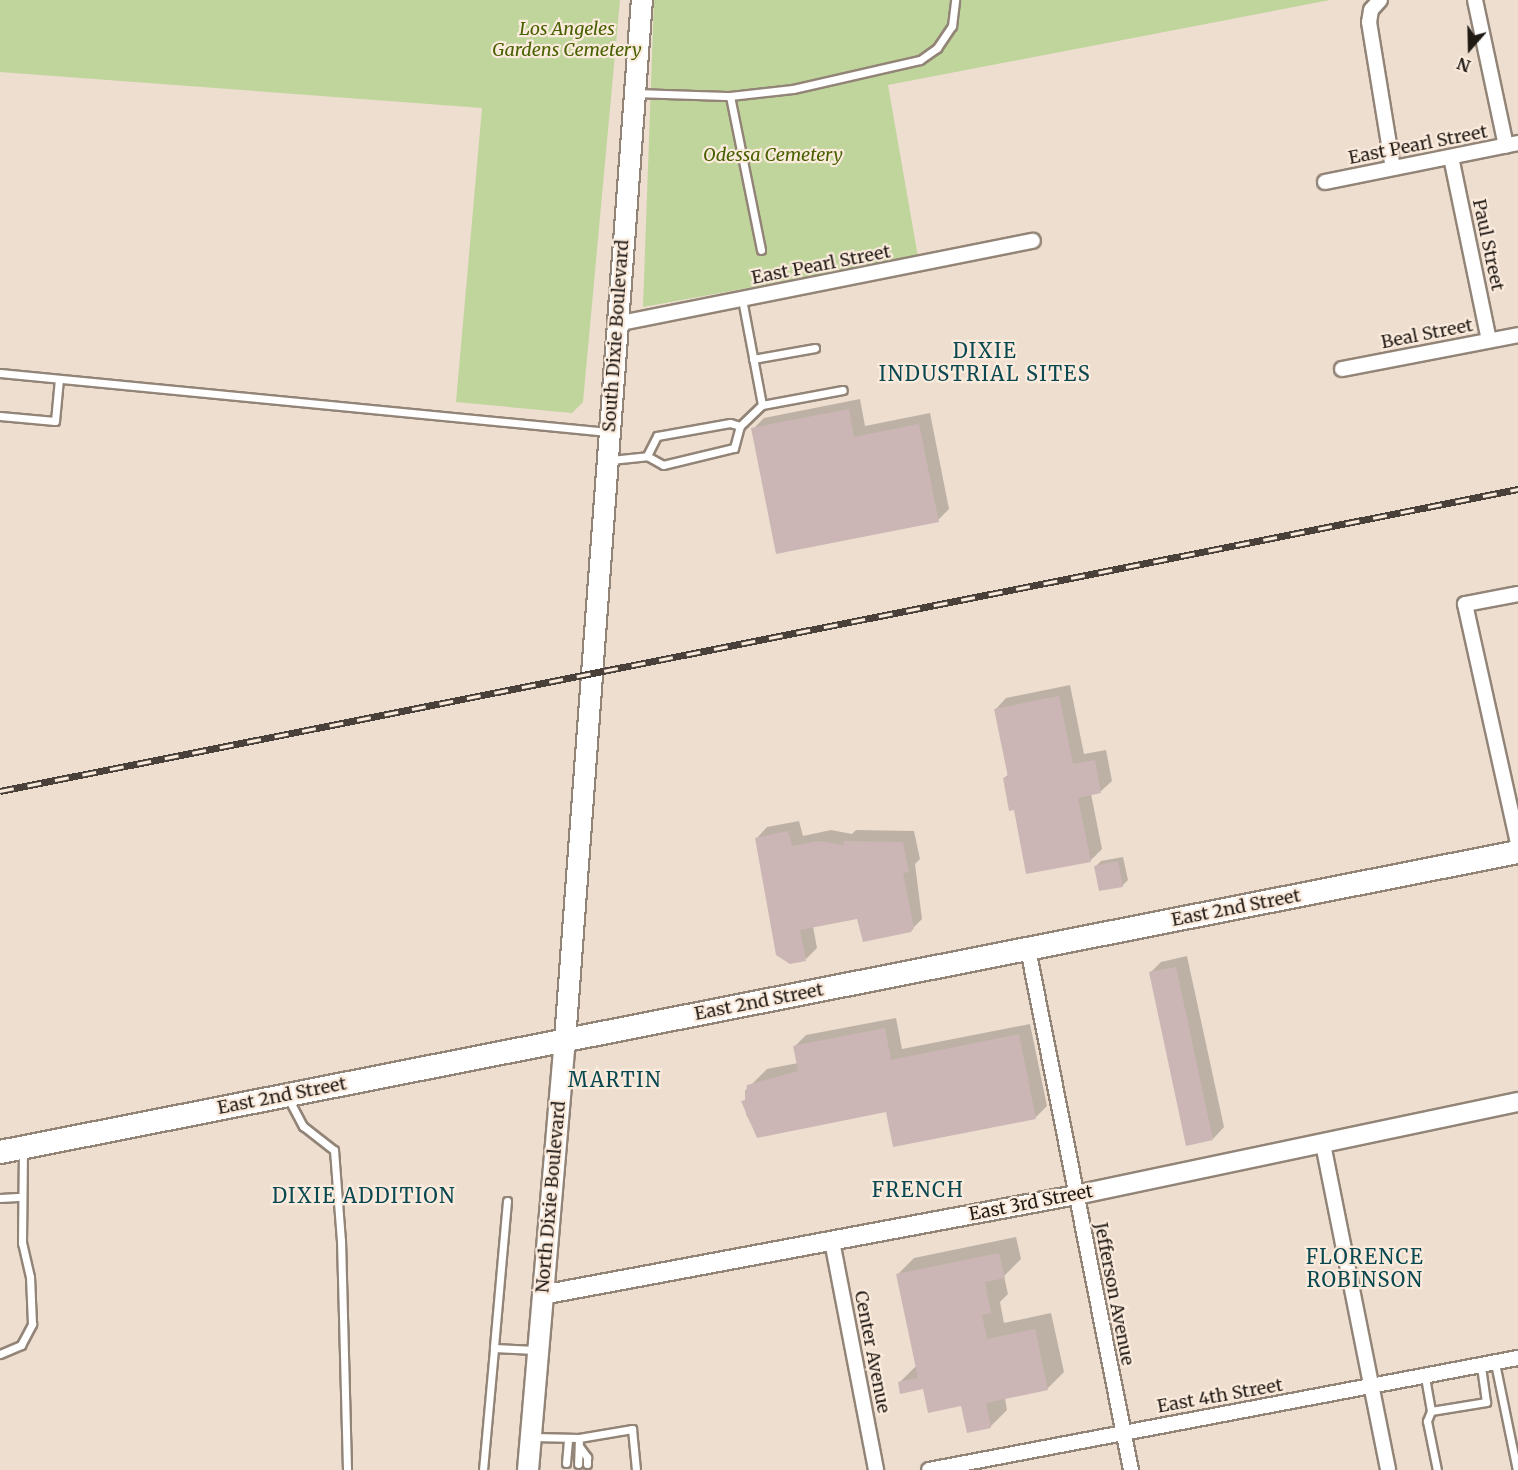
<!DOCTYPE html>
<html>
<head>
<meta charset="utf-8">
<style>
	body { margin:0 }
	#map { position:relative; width:1518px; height:1470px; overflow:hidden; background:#edded0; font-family:Merriweather,serif }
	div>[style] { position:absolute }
	.green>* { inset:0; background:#c0d59c }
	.shadow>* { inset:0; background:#0003 }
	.building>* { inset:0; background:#ccb6b5 }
	.roads { filter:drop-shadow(2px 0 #928477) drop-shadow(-2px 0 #928477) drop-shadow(0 2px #928477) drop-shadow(0 -2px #928477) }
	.service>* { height:7px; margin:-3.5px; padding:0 3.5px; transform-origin:3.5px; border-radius:3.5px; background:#fff }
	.minor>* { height:14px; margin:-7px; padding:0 7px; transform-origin:7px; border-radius:7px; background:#fff }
	.tertiary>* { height:18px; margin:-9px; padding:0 9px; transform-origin:9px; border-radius:9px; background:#fff }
	.secondary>* { height:20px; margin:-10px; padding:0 10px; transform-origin:10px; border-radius:10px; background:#fff }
	.primary>* { height:22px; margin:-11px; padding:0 11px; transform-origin:11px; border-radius:11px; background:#fff }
	.rail>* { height:7px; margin-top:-3.5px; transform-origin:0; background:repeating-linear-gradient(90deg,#fbebdd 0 14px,#484039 0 28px); box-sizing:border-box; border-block:2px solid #484039 }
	span { translate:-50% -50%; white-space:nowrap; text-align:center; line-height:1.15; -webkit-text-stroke:4.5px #fbebdd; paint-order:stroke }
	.park-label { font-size:18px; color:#486100; font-style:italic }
	.street-label { font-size:18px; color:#201a15 }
	.neighbourhood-label { font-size:20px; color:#0a4851; letter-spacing:1.5px }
	.north { position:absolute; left:1440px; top:18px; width:60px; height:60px; -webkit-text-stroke:4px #fbebdd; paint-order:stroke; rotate:200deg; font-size:16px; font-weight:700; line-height:24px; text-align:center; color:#201a15 }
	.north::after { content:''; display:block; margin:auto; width:21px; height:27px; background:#201a15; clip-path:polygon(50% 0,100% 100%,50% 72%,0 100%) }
</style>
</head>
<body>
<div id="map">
	<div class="green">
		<div style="clip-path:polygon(0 0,620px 0,583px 402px,572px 413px,456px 402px,482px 108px,0 72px)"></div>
		<div style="clip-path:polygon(654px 0,1330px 0,888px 85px,918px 257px,643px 307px)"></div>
	</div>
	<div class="shadow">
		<div style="clip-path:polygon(860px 399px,865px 426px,930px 413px,949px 509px,938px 520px,753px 429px,764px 418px)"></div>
		<div style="clip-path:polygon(1070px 685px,1084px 754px,1106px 750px,1112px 781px,1100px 792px,1091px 794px,1102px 849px,1090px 861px,1015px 809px,1004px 778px,1009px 774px,995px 710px,1006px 698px)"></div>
		<div style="clip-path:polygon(799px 821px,803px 836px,831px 830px,852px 834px,856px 830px,914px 831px,920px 859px,915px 864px,922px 919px,910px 931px,858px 918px,813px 926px,817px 948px,806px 959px,756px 839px,767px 827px)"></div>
		<div style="clip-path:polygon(1123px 857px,1128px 880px,1122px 886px,1096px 866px,1101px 861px)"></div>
		<div style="clip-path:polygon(1187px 956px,1224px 1127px,1213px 1139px,1150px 973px,1161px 962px)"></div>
		<div style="clip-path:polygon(896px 1018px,902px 1049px,1030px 1024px,1047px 1106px,1035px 1118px,887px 1110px,751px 1124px,746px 1114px,745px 1091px,767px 1069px,798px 1063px,794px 1047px,806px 1035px)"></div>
		<div style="clip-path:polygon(1016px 1237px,1021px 1259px,1004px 1276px,1008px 1294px,1000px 1302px,1004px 1323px,1051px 1313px,1064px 1372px,1047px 1389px,1005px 1398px,1007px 1410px,990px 1427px,962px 1404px,924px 1387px,899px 1383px,916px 1366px,897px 1275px,914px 1258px)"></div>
	</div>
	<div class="building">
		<div style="clip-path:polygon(849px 409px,854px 437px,919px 424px,939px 522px,776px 554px,751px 428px)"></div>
		<div style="clip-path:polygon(1059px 696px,1073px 764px,1095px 760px,1101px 793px,1078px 798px,1091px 862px,1026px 874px,1014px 810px,1009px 811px,1003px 778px,1008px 777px,994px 709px)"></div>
		<div style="clip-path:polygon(788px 831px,792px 846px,819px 841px,844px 845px,843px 841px,903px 842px,909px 872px,903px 873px,914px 928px,911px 932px,863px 942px,857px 919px,800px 930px,806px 961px,790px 964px,776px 955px,755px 838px)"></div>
		<div style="clip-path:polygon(1118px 861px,1123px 887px,1099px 891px,1094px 866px)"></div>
		<div style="clip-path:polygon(1176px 967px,1213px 1140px,1186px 1146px,1149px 972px)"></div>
		<div style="clip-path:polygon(885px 1028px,891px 1060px,1019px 1034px,1036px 1119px,893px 1147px,886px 1112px,757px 1138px,741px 1101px,745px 1100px,747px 1085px,798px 1071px,793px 1046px)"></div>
		<div style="clip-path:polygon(999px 1253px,1005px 1278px,985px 1282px,991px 1313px,982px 1315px,987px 1339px,1035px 1329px,1048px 1390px,986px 1403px,991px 1428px,967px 1433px,961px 1406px,928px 1413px,923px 1389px,900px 1394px,898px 1382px,918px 1378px,896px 1274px)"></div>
	</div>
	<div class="roads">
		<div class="service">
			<div style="left:638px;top:93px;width:92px;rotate:1.9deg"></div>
			<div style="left:730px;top:96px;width:157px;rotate:78.6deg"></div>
			<div style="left:730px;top:96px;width:63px;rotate:-6.3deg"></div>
			<div style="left:793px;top:89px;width:130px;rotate:-12.9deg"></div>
			<div style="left:920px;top:60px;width:21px;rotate:-35deg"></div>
			<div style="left:937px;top:48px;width:27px;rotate:-56deg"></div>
			<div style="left:952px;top:26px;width:26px;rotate:-83deg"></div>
			<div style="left:742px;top:299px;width:108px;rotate:79.3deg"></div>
			<div style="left:762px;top:405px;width:82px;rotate:-10.5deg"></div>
			<div style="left:753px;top:359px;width:63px;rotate:-10.1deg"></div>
			<div style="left:0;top:373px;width:611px;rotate:5.54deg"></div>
			<div style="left:0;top:416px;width:55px;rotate:5.2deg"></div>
			<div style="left:55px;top:421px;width:42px;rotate:-84.6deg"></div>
			<div style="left:740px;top:426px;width:10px;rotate:-163deg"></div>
			<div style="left:730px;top:423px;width:74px;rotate:169.9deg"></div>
			<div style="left:657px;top:436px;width:22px;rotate:117deg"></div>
			<div style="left:647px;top:456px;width:18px;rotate:29deg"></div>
			<div style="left:663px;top:465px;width:73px;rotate:-13.5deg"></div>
			<div style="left:734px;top:448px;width:23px;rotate:-75deg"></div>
			<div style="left:740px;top:426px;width:30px;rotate:-44deg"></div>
			<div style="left:611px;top:460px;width:36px;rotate:-6deg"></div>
			<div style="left:288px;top:1098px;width:32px;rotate:62deg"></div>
			<div style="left:303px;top:1126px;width:39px;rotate:38deg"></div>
			<div style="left:334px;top:1150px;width:90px;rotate:85.6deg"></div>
			<div style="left:341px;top:1240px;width:230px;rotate:88.5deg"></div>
			<div style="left:0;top:1198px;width:22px;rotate:-3deg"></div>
			<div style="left:507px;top:1201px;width:148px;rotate:95.1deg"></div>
			<div style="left:494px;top:1348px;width:41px;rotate:2.8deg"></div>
			<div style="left:0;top:1354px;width:23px;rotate:-23deg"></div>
			<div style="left:21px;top:1345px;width:24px;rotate:-62deg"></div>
			<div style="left:32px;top:1324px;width:47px;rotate:-92.4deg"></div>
			<div style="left:30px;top:1277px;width:35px;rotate:-103deg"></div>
			<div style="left:22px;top:1243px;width:93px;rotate:-89.4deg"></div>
			<div style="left:1495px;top:1363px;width:109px;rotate:78.4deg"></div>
			<div style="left:1425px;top:1377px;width:35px;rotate:80deg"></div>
			<div style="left:1431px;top:1411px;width:56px;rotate:-9.3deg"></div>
			<div style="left:1486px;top:1402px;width:36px;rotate:-98deg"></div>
			<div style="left:1431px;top:1411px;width:11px;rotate:112deg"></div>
			<div style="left:1427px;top:1421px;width:50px;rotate:78.5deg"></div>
			<div style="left:533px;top:1437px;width:46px;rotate:1.2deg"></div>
			<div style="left:579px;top:1438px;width:26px;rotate:92deg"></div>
			<div style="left:579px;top:1438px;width:54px;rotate:-9.6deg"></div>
			<div style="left:632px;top:1429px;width:41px;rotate:84.4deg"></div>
			<div style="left:579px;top:1446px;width:14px;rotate:54deg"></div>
			<div style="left:587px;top:1457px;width:7px;rotate:90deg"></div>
			<div style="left:566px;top:1463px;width:23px;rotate:-85deg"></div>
			<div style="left:483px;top:1470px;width:122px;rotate:-84.8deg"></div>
		</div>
		<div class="minor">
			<div style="left:1380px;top:0;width:13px;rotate:132deg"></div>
			<div style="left:1371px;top:10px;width:12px;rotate:99deg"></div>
			<div style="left:1369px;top:22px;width:148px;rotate:80.7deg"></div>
			<div style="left:1475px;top:0;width:149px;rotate:78deg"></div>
			<div style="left:1451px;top:157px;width:187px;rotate:78.3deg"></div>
			<div style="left:1325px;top:182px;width:197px;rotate:-11.4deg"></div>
			<div style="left:616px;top:324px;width:425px;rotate:-11.3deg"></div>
			<div style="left:1342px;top:369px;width:179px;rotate:-10.9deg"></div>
			<div style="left:1518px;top:594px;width:54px;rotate:169.3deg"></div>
			<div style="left:1465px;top:604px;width:245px;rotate:77.5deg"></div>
			<div style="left:1028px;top:949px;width:531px;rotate:78.82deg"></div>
			<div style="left:1323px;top:1144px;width:332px;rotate:78.7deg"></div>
			<div style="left:832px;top:1241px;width:233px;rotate:79.1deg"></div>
			<div style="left:929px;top:1470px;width:600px;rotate:-10.77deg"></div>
		</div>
		<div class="tertiary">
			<div style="left:542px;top:1295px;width:543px;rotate:-10.61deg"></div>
			<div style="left:1076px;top:1195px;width:452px;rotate:-11.9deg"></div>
		</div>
		<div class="secondary">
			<div style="left:528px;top:1470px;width:432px;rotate:-85.1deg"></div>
			<div style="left:565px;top:1040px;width:1043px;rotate:-85.77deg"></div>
		</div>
		<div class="primary">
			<div style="left:0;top:1152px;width:1547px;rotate:-11.18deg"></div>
		</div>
	</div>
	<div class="rail">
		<div style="left:0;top:791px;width:1548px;rotate:-11.25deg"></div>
	</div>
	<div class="park-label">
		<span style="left:567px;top:40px">Los Angeles<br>Gardens Cemetery</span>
		<span style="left:773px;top:155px">Odessa Cemetery</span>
	</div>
	<div class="street-label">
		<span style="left:1418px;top:145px;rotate:-11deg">East Pearl Street</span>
		<span style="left:1488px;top:245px;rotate:78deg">Paul Street</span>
		<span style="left:821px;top:265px;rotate:-11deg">East Pearl Street</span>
		<span style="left:1427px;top:334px;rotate:-11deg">Beal Street</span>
		<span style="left:616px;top:336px;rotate:-86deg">South Dixie Boulevard</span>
		<span style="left:1236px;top:908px;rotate:-11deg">East 2nd Street</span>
		<span style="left:759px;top:1002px;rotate:-11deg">East 2nd Street</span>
		<span style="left:282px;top:1096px;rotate:-11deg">East 2nd Street</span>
		<span style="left:551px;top:1197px;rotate:-85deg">North Dixie Boulevard</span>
		<span style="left:1031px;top:1203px;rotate:-11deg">East 3rd Street</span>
		<span style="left:1114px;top:1294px;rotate:79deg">Jefferson Avenue</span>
		<span style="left:872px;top:1352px;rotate:79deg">Center Avenue</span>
		<span style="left:1220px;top:1396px;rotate:-10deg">East 4th Street</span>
	</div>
	<div class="neighbourhood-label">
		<span style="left:985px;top:362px">DIXIE<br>INDUSTRIAL SITES</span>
		<span style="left:615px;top:1079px">MARTIN</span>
		<span style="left:918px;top:1189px">FRENCH</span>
		<span style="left:364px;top:1195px">DIXIE ADDITION</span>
		<span style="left:1365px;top:1268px">FLORENCE<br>ROBINSON</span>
	</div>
	<div class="north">N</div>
</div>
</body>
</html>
